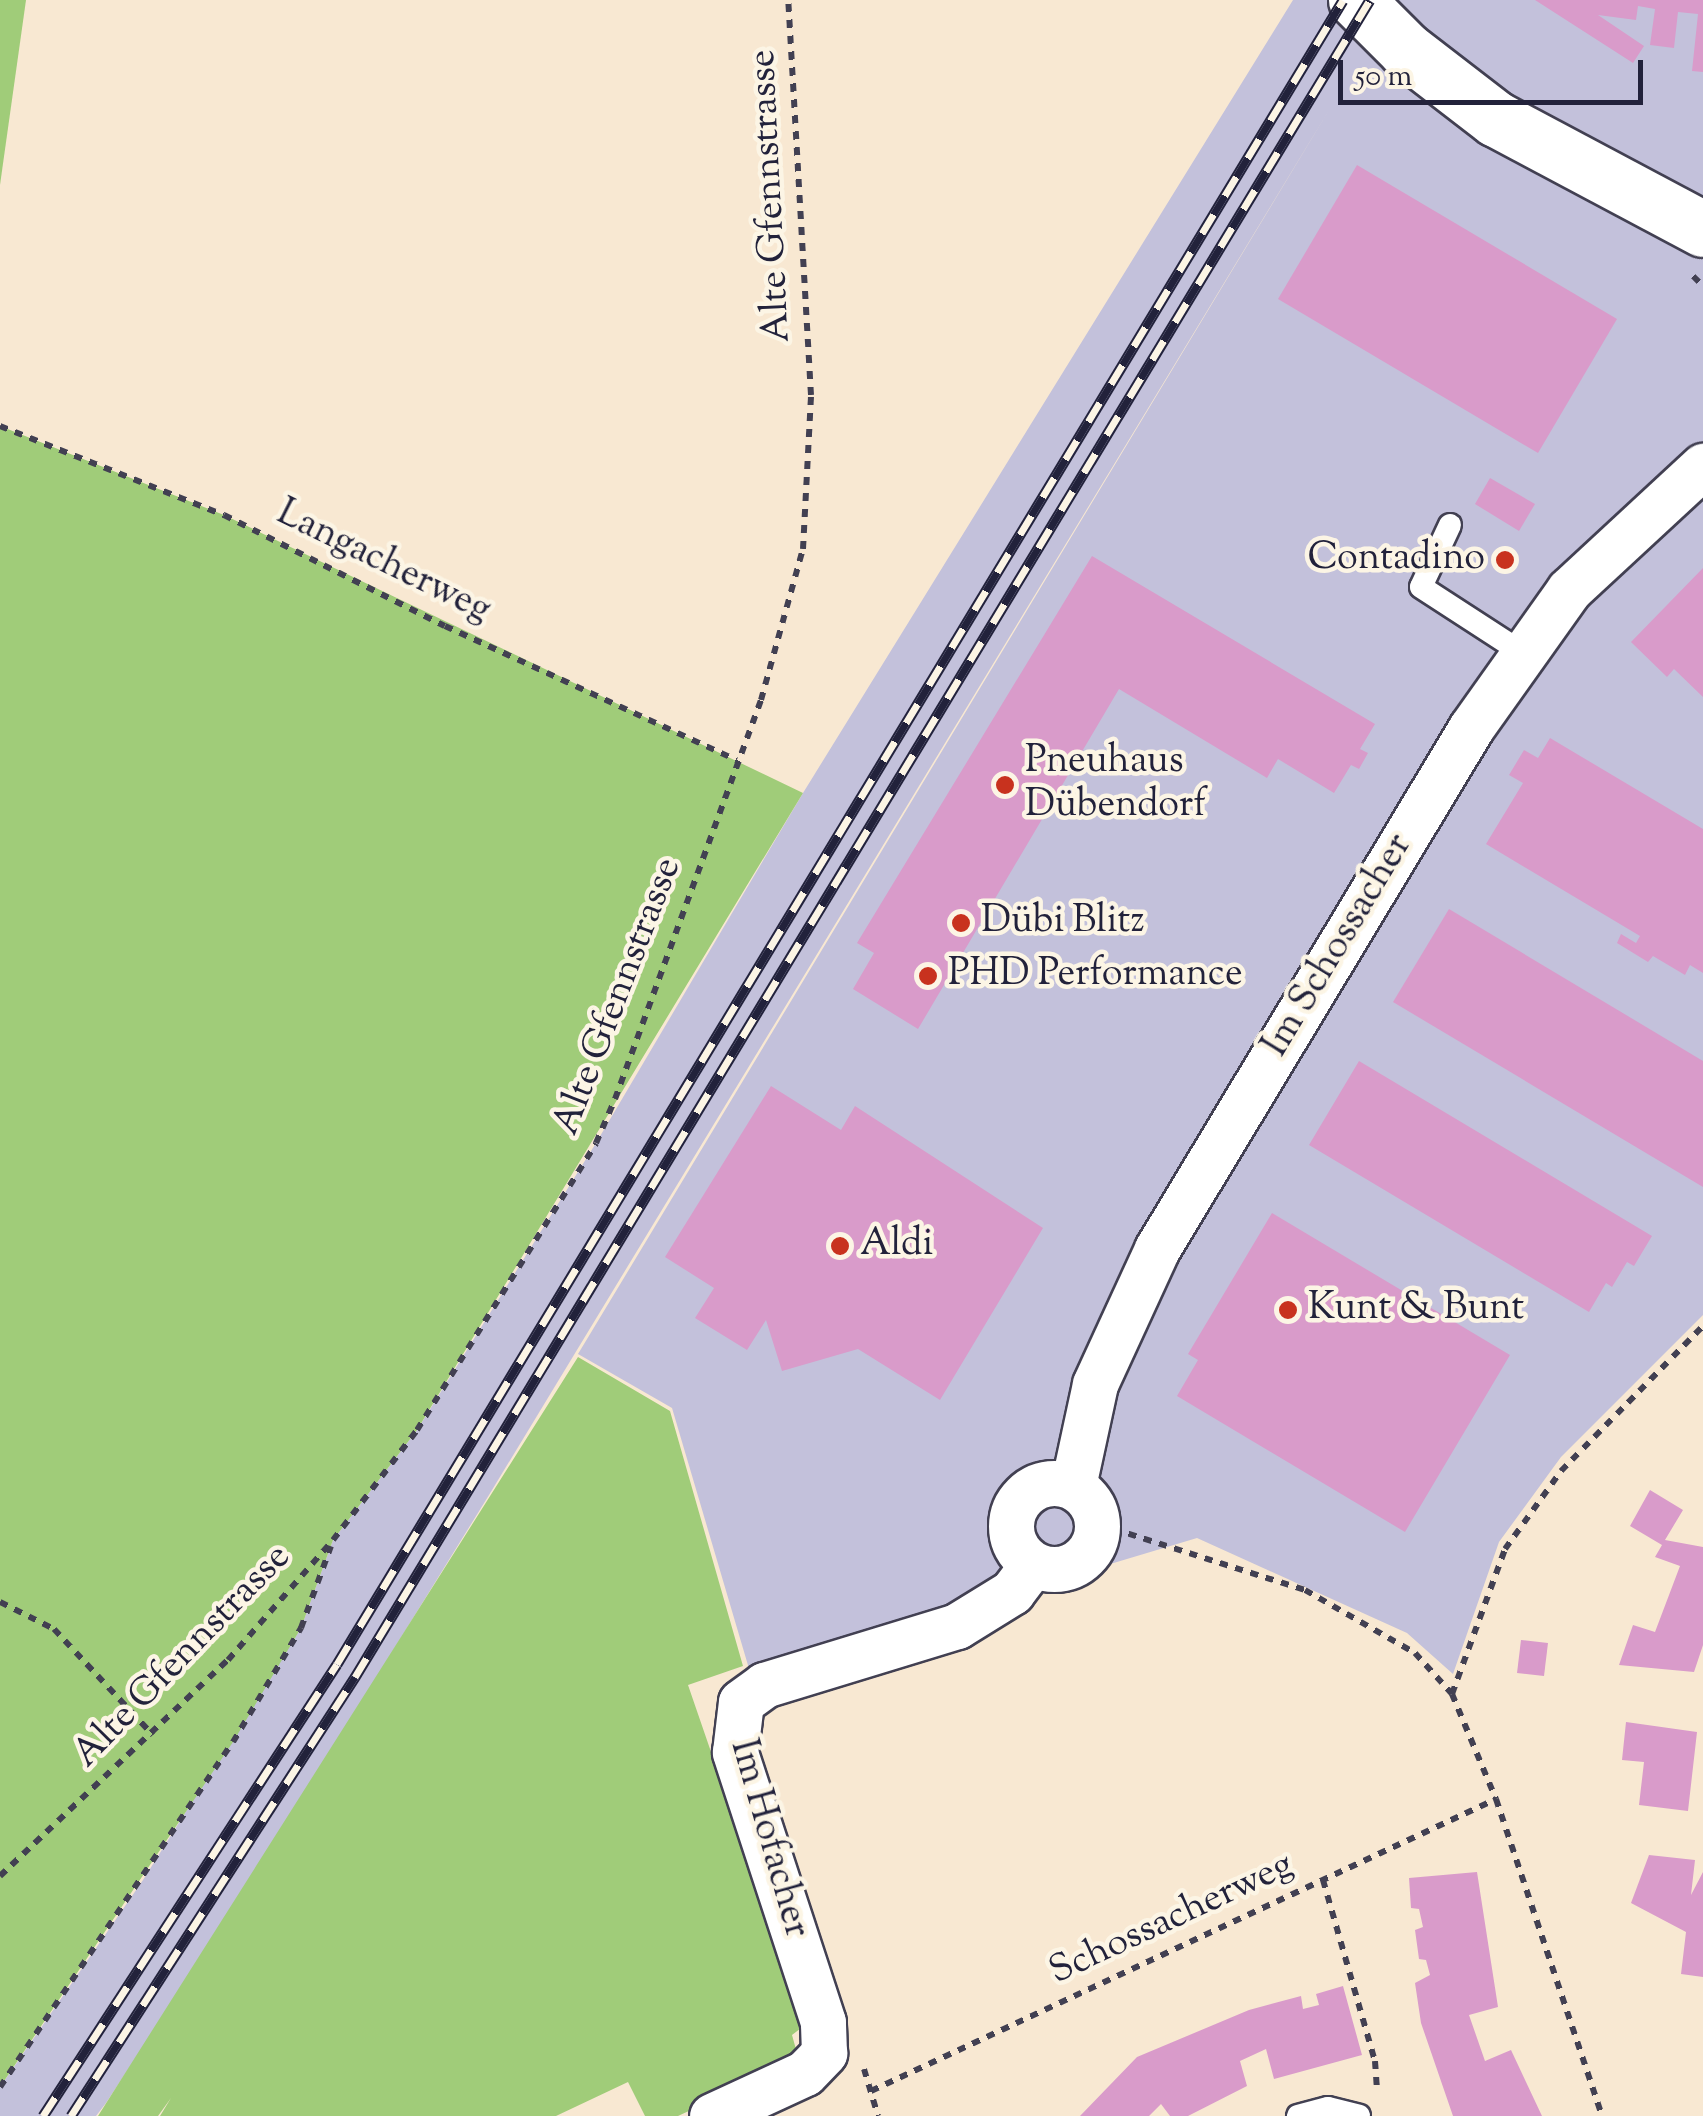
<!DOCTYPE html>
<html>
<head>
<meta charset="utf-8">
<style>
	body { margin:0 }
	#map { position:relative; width:1703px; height:2116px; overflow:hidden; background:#f8e8d2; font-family:"Sorts Mill Goudy",serif }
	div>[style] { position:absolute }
	.industrial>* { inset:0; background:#c3c1db }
	.green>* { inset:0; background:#a0cc79 }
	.building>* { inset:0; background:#d99bca }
	.path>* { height:6px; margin-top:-3px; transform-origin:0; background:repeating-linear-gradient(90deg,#424052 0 8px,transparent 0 16px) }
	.roads { filter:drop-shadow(2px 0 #424052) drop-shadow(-2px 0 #424052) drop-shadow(0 2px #424052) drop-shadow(0 -2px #424052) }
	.service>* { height:22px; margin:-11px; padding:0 11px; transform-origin:11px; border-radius:11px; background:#fff }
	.minor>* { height:45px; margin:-22.5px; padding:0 22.5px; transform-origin:22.5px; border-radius:22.5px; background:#fff }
	.minor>.ring { margin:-22.5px; padding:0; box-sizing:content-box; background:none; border:45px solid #fff; border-radius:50% }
	.tertiary>* { height:55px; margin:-27.5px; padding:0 27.5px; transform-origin:27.5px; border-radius:27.5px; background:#fff }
	.rail>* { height:11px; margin-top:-5.5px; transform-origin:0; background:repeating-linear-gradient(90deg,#fcf5e5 0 22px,#22223b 0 44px); box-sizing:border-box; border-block:2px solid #22223b }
	.dots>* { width:28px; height:28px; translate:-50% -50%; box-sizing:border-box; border:5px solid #fcf5e5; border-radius:50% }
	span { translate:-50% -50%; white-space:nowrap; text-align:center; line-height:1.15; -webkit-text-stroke:9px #fcf5e5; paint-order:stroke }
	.street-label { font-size:38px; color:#22223b }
	.poi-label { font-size:38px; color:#22223b }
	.right { translate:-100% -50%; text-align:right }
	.left { translate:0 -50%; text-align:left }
	.scale { position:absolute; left:1338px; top:60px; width:305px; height:45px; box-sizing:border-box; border:5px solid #22223b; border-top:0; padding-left:12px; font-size:30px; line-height:35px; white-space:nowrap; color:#22223b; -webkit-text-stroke:8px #fcf5e5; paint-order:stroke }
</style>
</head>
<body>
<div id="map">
	<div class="industrial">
		<div style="clip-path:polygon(1293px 0,1703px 0,1703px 1315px,1561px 1457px,1499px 1542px,1453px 1674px,1407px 1633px,1197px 1538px,750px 1672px,672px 1408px,578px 1354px,1332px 105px,489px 1495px,239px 1900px,106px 2103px,96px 2116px,0 2116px,0 2087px,143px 1880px,301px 1628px,333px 1540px,417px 1430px,596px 1143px,803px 793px)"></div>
	</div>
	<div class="green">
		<div style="clip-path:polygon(0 0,26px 0,0 185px)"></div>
		<div style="clip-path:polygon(0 426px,224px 515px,803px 793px,417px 1430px,333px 1540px,301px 1628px,233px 1742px,0 2087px)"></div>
		<div style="clip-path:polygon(578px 1357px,670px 1411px,743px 1666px,688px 1685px,805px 2025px,792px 2035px,799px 2060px,678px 2116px,645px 2116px,628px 2082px,556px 2116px,160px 2116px,171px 2098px,158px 2116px,98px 2116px)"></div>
	</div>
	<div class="building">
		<div style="clip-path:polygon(1535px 0,1703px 0,1703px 72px,1692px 71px,1698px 14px,1678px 12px,1674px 48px,1650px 45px,1655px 9px,1638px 6px,1636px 20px,1598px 15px,1644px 46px,1633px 63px)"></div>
		<div style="clip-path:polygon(1357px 165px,1617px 319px,1538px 453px,1278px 299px)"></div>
		<div style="clip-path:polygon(1490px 478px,1535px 504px,1519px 531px,1475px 504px)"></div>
		<div style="clip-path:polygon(1092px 556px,1375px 724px,1360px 749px,1368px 753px,1359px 769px,1351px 765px,1334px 793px,1278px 759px,1267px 778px,1119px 689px,918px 1029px,853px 989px,874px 953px,857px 943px)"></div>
		<div style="clip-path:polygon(1703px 568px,1703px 697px,1674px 669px,1667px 677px,1631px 642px)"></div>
		<div style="clip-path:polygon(1550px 738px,1703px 829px,1703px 973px,1690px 965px,1685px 975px,1653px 956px,1648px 962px,1617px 943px,1621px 934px,1636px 943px,1640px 936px,1486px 844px,1523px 783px,1509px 775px,1524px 750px,1538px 758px)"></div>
		<div style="clip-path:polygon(1449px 909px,1703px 1061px,1703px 1187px,1393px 1002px)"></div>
		<div style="clip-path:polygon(1359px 1061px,1652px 1236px,1634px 1266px,1627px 1262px,1612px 1287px,1606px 1283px,1589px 1312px,1309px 1145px)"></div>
		<div style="clip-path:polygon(771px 1086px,841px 1130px,855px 1106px,1043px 1228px,940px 1400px,858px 1349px,782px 1371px,766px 1320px,747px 1350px,695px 1318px,714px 1288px,665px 1257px)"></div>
		<div style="clip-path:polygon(1272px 1213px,1510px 1355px,1405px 1532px,1177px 1396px,1198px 1360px,1188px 1354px)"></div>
		<div style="clip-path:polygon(1650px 1490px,1683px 1510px,1665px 1540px,1703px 1547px,1703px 1645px,1694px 1672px,1619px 1665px,1633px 1625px,1655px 1632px,1680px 1566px,1655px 1557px,1662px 1545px,1630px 1526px)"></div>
		<div style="clip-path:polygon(1521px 1640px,1548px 1643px,1544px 1676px,1517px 1673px)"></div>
		<div style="clip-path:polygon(1626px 1722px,1697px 1732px,1688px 1811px,1639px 1805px,1644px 1762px,1622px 1760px)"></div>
		<div style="clip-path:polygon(1649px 1855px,1695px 1860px,1691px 1895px,1703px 1872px,1703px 1977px,1681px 1974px,1686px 1932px,1631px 1903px)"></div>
		<div style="clip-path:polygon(1477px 1872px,1498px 2007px,1469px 2015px,1485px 2061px,1511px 2050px,1542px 2116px,1453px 2116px,1421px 2023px,1415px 1983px,1430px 1975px,1426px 1960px,1419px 1959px,1415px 1930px,1423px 1927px,1419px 1909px,1411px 1908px,1409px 1878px)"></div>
		<div style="clip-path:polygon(1343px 1986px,1362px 2055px,1274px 2079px,1266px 2049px,1240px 2061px,1247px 2086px,1188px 2116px,1170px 2116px,1161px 2104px,1149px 2116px,1080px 2116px,1137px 2057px,1249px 2010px,1301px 1996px,1303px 2009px,1319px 2005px,1316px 1994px)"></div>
	</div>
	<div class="path">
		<div style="left:1693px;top:276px;width:14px;rotate:45deg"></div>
		<div style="left:0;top:426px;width:241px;rotate:21.7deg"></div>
		<div style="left:224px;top:515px;width:247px;rotate:26.7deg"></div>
		<div style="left:445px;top:626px;width:321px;rotate:24.7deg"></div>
		<div style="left:1098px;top:1524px;width:217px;rotate:17.7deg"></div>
		<div style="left:1305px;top:1590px;width:127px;rotate:29.8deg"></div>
		<div style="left:1415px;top:1653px;width:55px;rotate:47.9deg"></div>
		<div style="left:1452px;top:1694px;width:114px;rotate:67.3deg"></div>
		<div style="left:1496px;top:1799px;width:334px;rotate:71.5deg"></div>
		<div style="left:0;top:1602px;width:60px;rotate:26.6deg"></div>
		<div style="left:54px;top:1629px;width:145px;rotate:47deg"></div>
		<div style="left:1452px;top:1694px;width:154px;rotate:-69.9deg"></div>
		<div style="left:1505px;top:1549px;width:96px;rotate:-54.3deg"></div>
		<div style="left:1561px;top:1471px;width:203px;rotate:-45.6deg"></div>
		<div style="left:0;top:1876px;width:314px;rotate:-43.5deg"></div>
		<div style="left:228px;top:1660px;width:159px;rotate:-48.8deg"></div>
		<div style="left:333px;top:1540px;width:138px;rotate:-52.6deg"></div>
		<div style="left:417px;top:1430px;width:338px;rotate:-58deg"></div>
		<div style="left:596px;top:1143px;width:48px;rotate:-66.6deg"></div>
		<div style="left:615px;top:1099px;width:425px;rotate:-69.9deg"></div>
		<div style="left:761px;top:700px;width:157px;rotate:-74.5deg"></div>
		<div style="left:803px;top:549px;width:154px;rotate:-87deg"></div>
		<div style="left:811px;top:395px;width:396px;rotate:-93.3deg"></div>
		<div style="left:1323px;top:1880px;width:188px;rotate:74deg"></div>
		<div style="left:1375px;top:2061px;width:30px;rotate:86deg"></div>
		<div style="left:864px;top:2069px;width:49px;rotate:73.4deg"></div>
		<div style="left:0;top:2087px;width:416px;rotate:-56deg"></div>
		<div style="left:233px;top:1742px;width:133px;rotate:-59.2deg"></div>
		<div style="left:301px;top:1628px;width:87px;rotate:-69.9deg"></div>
		<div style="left:871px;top:2091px;width:690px;rotate:-25.04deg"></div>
	</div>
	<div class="roads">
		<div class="service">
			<div style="left:1450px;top:525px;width:68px;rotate:115.1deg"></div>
			<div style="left:1421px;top:587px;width:119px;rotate:33deg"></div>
			<div style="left:1298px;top:2116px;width:31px;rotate:-15deg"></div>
			<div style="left:1328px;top:2108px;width:32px;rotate:14deg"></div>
		</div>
		<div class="minor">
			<div class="ring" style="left:1011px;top:1483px;width:41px;height:41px"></div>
			<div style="left:1073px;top:1486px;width:104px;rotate:-77.8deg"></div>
			<div style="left:1095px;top:1384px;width:149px;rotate:-65.3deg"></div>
			<div style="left:1157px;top:1249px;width:608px;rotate:-58.92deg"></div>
			<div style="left:1471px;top:728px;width:169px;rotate:-54.6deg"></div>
			<div style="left:1569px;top:590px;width:183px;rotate:-42.8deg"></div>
			<div style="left:712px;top:2116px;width:102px;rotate:-24.8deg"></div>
			<div style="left:805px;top:2073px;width:28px;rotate:-46deg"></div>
			<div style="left:824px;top:2053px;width:31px;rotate:-92deg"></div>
			<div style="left:823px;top:2022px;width:284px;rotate:-108.1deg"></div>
			<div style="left:735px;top:1752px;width:50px;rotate:-83.2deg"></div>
			<div style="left:741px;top:1702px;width:29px;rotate:-36deg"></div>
			<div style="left:764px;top:1685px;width:202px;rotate:-17deg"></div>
			<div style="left:957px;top:1626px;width:65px;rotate:-31.7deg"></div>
			<div style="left:1012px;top:1592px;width:34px;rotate:-53deg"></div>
		</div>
		<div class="tertiary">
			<div style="left:1356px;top:0;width:69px;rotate:45deg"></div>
			<div style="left:1405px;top:49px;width:115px;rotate:37.6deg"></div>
			<div style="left:1496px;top:119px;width:234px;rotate:28deg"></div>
		</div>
	</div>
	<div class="rail">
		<div style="left:43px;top:2116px;width:539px;rotate:-56.96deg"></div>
		<div style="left:337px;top:1664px;width:1944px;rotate:-58.84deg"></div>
		<div style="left:71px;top:2116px;width:523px;rotate:-57.1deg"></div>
		<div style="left:355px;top:1677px;width:1960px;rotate:-58.82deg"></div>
	</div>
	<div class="dots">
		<div style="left:1505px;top:560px;background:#c8321e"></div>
		<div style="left:1005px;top:785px;background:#c8321e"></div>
		<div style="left:961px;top:923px;background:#c8321e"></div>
		<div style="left:928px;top:976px;background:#c8321e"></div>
		<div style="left:840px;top:1246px;background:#c8321e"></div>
		<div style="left:1288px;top:1310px;background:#c8321e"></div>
	</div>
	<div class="street-label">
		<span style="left:772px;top:196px;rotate:-93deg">Alte Gfennstrasse</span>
		<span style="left:383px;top:563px;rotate:26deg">Langacherweg</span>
		<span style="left:1339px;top:946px;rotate:-59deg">Im Schossacher</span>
		<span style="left:619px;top:997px;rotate:-69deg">Alte Gfennstrasse</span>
		<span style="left:183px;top:1657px;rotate:-46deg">Alte Gfennstrasse</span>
		<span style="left:768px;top:1839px;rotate:74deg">Im Hofacher</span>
		<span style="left:1172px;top:1920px;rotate:-25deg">Schossacherweg</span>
	</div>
	<div class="poi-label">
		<span class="right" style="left:1485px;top:560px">Contadino</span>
		<span class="left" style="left:1025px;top:785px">Pneuhaus<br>Dübendorf</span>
		<span class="left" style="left:981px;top:923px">Dübi Blitz</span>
		<span class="left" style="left:948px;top:976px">PHD Performance</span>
		<span class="left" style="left:860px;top:1246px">Aldi</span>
		<span class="left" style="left:1308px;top:1310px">Kunt &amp; Bunt</span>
	</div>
	<div class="scale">50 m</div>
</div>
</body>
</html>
